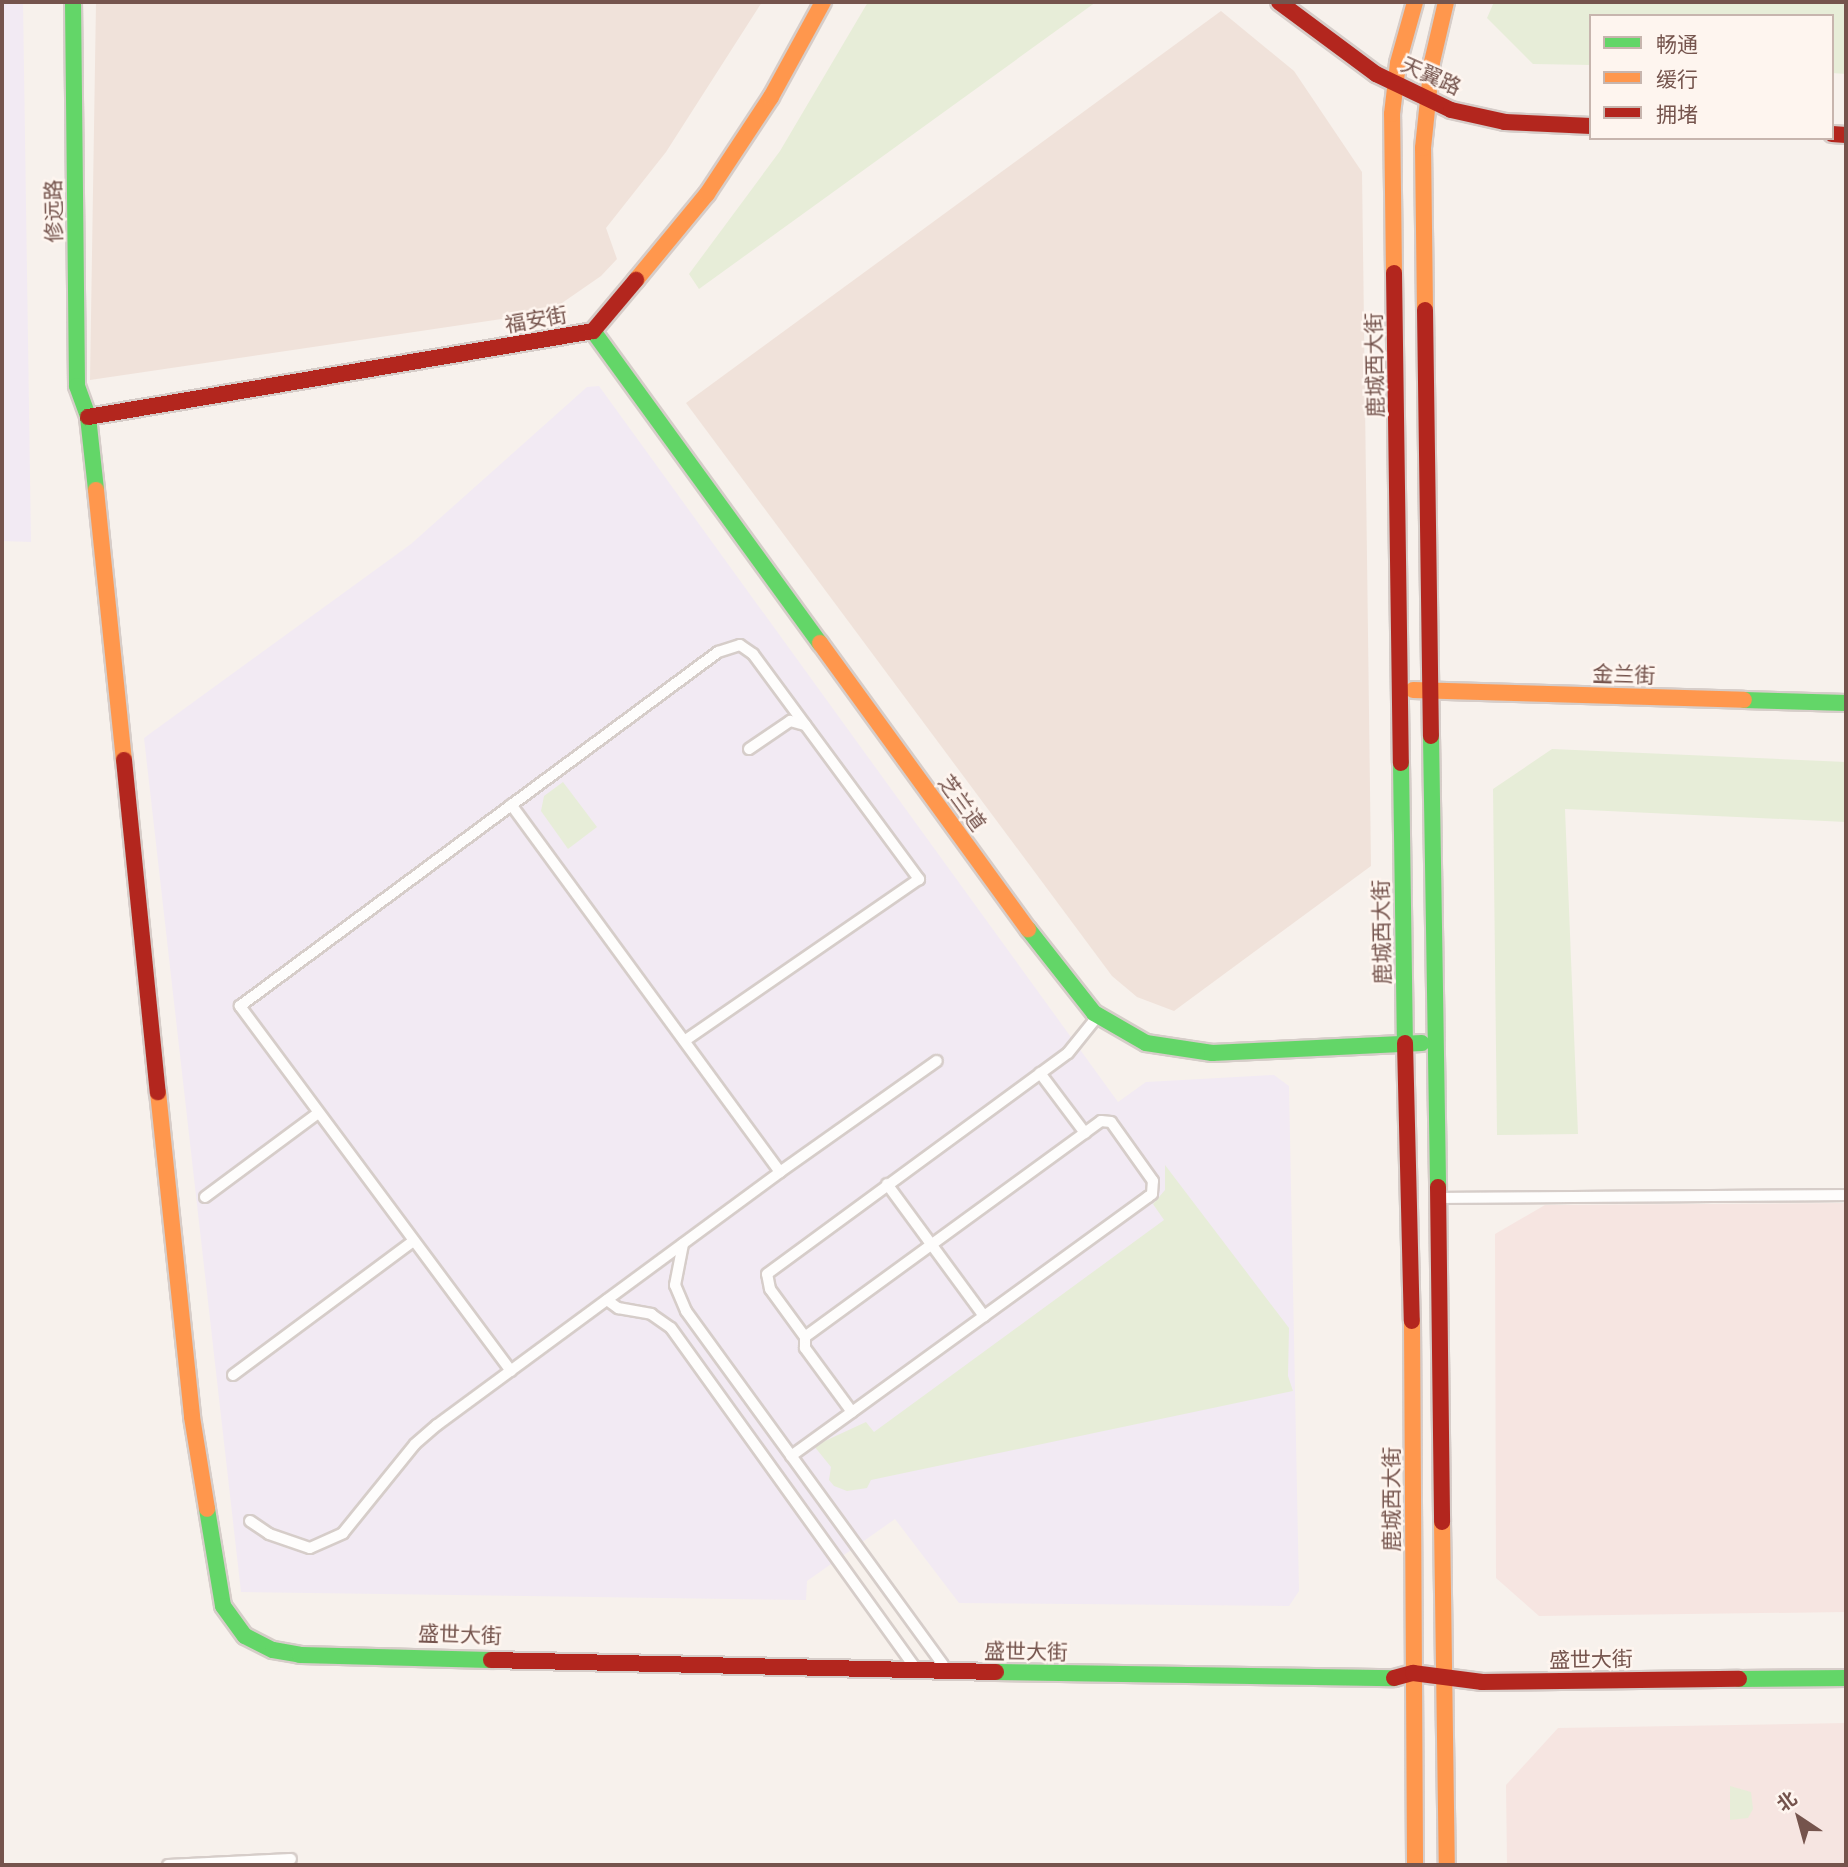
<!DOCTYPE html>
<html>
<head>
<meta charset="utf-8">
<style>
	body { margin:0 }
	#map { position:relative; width:1848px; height:1867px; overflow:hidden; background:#f7f1ec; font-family:"DejaVu Sans","Noto Sans SC",sans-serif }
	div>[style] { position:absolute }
	.residential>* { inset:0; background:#f0e2da }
	.commercial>* { inset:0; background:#f6e5e1 }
	.education>* { inset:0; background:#f2eaf3 }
	.green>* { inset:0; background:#e7edd8 }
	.roads { filter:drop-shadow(2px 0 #d6cdc9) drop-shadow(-2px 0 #d6cdc9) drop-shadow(0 2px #d6cdc9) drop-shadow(0 -2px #d6cdc9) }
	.lane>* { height:10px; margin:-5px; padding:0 5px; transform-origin:5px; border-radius:5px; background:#fefdfc }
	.fast>* { height:16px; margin:-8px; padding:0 8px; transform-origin:8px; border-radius:8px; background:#63d668 }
	.slow>* { height:16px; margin:-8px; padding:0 8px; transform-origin:8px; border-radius:8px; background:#ff974d }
	.jam>* { height:16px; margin:-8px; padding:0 8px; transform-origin:8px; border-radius:8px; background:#b3261e }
	span { translate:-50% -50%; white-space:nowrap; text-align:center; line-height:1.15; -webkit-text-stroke:5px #fef5ef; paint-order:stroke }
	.street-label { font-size:21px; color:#75544d }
	.frame { position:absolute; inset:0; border:4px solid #75544d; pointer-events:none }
	.legend { position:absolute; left:1589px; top:14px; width:245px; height:126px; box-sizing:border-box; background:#fef5ef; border:2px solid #c7b5ae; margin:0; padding:9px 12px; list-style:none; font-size:21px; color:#75544d }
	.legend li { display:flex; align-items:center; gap:14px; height:35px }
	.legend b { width:35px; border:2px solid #c7b5ae }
	.north { position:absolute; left:1764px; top:1783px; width:70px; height:70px; -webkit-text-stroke:5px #fef5ef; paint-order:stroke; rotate:324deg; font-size:19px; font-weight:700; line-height:28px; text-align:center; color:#75544d }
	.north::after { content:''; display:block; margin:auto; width:24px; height:32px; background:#75544d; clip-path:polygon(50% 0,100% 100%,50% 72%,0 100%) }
</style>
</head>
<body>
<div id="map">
	<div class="residential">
		<div style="clip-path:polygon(96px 2px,762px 2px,666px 152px,606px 228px,617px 259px,601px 276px,549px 312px,90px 380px)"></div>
		<div style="clip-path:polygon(1221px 11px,1294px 71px,1362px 172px,1371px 866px,1174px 1011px,1137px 997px,1112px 976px,686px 403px)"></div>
	</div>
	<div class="commercial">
		<div style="clip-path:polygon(1846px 1203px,1846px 1612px,1539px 1616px,1496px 1578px,1495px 1234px,1545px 1205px)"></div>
		<div style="clip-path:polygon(1846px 1723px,1846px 1865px,1507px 1865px,1506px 1785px,1558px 1728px)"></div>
	</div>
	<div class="education">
		<div style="clip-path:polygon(2px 2px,23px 2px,31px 542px,2px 541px)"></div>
		<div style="clip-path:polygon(599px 386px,1118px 1102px,1146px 1082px,1274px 1075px,1289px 1086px,1299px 1591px,1289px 1606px,959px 1603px,895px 1519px,807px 1581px,806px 1600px,241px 1592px,144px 738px,411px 544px,587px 387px)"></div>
	</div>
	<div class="green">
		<div style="clip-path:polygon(868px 2px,1096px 2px,699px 289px,689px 274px,780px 151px)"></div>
		<div style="clip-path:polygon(1494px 2px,1846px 2px,1846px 74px,1832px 73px,1832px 16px,1591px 16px,1591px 65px,1533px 64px,1487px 18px)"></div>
		<div style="clip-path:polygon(1552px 749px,1846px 762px,1846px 822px,1565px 809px,1578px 1134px,1497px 1135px,1493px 789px)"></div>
		<div style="clip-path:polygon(563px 782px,597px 827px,568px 849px,541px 811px,544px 796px)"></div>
		<div style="clip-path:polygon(1165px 1165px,1289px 1328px,1288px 1376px,1293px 1391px,871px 1480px,867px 1488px,847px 1491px,834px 1486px,829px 1480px,831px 1467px,814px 1446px,866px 1422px,874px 1432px,1164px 1220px,1153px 1204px,1165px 1190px)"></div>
		<div style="clip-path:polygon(1730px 1786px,1751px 1792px,1753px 1809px,1748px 1818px,1730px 1820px)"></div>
	</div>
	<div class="roads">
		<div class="lane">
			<div style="left:749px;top:749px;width:50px;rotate:-34.3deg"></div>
			<div style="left:790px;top:721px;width:16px;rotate:15deg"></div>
			<div style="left:1040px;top:1073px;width:75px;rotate:53.1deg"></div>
			<div style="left:780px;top:1172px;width:192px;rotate:-35.3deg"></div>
			<div style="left:887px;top:1184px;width:164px;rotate:53.7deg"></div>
			<div style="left:205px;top:1197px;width:141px;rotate:-36.6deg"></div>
			<div style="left:1439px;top:1198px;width:407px;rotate:-0.4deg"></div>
			<div style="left:683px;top:1244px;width:42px;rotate:101deg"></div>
			<div style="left:675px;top:1285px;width:28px;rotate:67deg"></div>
			<div style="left:686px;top:1311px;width:437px;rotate:54deg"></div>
			<div style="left:607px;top:1300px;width:14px;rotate:36deg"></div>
			<div style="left:618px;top:1308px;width:34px;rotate:10deg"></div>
			<div style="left:651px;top:1314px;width:24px;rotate:35deg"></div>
			<div style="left:671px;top:1328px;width:415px;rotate:54.3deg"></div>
			<div style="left:805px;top:1337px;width:59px;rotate:-126.1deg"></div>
			<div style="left:770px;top:1289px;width:15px;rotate:-101deg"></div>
			<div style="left:767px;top:1274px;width:373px;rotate:-36.3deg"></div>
			<div style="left:1068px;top:1053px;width:46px;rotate:-51.1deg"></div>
			<div style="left:511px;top:1371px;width:455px;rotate:-126.6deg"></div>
			<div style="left:240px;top:1006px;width:595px;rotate:-36.52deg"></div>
			<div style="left:718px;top:652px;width:23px;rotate:-18deg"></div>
			<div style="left:740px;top:645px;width:16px;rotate:35deg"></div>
			<div style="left:753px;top:654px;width:280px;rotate:53.6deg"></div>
			<div style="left:919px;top:879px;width:285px;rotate:145.4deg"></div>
			<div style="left:233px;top:1375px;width:223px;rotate:-36.6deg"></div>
			<div style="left:791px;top:1456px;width:75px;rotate:-35.8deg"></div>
			<div style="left:852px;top:1412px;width:366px;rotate:-36deg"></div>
			<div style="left:1148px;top:1197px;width:5px;rotate:-37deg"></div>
			<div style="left:1152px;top:1194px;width:13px;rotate:-86deg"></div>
			<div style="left:1153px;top:1181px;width:72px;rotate:-125.4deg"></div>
			<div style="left:1111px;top:1122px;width:10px;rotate:-174deg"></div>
			<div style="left:1101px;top:1121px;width:366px;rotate:143.9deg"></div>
			<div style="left:805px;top:1337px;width:11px;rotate:90deg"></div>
			<div style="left:805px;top:1348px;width:79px;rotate:53.7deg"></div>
			<div style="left:250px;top:1521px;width:23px;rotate:34deg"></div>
			<div style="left:269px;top:1534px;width:43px;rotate:18.9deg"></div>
			<div style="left:310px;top:1548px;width:36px;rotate:-24deg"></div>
			<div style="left:343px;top:1533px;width:114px;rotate:-51deg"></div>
			<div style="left:415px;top:1444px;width:29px;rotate:-41deg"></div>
			<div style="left:437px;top:1425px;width:426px;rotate:-36.4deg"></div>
			<div style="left:780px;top:1172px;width:455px;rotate:-126.2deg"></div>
			<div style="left:168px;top:1865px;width:123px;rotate:-2.8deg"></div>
		</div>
		<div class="fast">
			<div style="left:73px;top:2px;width:384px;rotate:89.4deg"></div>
			<div style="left:77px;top:386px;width:33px;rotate:70deg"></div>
			<div style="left:88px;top:417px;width:73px;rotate:83.7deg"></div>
			<div style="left:593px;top:331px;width:386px;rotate:54deg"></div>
			<div style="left:1744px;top:700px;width:102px;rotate:1.7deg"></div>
			<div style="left:1431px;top:736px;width:451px;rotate:89.1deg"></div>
			<div style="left:1401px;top:763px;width:280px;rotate:89.2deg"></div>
			<div style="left:1028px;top:929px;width:107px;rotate:51.8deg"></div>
			<div style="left:1094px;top:1013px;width:60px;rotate:30deg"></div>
			<div style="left:1146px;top:1043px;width:67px;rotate:8.6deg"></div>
			<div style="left:1212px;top:1053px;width:210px;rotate:-2.7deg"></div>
			<div style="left:207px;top:1509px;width:98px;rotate:80.6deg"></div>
			<div style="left:223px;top:1606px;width:37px;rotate:54deg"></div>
			<div style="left:245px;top:1636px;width:31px;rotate:27deg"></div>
			<div style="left:273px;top:1650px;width:27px;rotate:10deg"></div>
			<div style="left:300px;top:1655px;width:191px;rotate:1.5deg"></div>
			<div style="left:996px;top:1672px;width:398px;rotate:0.9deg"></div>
			<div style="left:1739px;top:1679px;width:107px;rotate:-0.5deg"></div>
		</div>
		<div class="slow">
			<div style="left:1394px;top:273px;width:159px;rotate:-90.7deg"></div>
			<div style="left:1392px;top:114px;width:51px;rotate:-83.3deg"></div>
			<div style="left:1398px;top:63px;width:63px;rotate:-74.4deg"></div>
			<div style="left:636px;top:280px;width:112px;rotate:-50.5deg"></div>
			<div style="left:707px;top:194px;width:116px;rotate:-56.6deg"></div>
			<div style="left:771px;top:97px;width:108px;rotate:-61.3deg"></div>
			<div style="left:1425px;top:310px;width:162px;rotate:-90.7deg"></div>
			<div style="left:1423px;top:148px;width:86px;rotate:-84deg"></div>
			<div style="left:1432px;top:62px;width:62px;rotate:-76.9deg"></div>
			<div style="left:96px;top:490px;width:271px;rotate:84.1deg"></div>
			<div style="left:820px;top:643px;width:354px;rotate:54deg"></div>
			<div style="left:1413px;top:690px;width:331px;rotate:1.7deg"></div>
			<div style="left:158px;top:1092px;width:327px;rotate:84deg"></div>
			<div style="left:192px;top:1417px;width:93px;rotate:80.7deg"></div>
			<div style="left:1412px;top:1321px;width:544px;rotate:89.68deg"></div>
			<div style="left:1442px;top:1522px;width:343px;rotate:89.2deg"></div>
		</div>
		<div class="jam">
			<div style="left:1279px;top:2px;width:121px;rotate:36.6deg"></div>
			<div style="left:1376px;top:74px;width:83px;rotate:25.6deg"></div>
			<div style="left:1451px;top:110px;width:55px;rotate:12.5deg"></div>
			<div style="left:1505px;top:122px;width:86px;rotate:2.7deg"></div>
			<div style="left:1832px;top:134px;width:14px;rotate:4deg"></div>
			<div style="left:1394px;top:273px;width:490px;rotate:89.2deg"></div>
			<div style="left:1425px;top:310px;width:426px;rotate:89.2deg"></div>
			<div style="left:88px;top:417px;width:512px;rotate:-9.66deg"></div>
			<div style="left:593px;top:331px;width:67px;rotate:-49.9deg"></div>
			<div style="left:124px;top:760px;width:334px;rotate:84.2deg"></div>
			<div style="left:1405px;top:1043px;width:278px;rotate:88.6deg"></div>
			<div style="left:1438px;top:1187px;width:335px;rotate:89.3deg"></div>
			<div style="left:491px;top:1660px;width:505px;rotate:1.36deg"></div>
			<div style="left:1394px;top:1678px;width:20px;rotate:-15deg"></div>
			<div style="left:1413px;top:1673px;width:70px;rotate:7.4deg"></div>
			<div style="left:1482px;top:1682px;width:257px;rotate:-0.7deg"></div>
		</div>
	</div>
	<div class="street-label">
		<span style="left:1431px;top:76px;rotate:24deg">天翼路</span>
		<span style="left:54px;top:211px;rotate:-91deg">修远路</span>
		<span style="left:536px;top:320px;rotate:-10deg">福安街</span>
		<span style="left:1375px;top:365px;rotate:-91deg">鹿城西大街</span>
		<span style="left:1624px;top:675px;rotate:2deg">金兰街</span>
		<span style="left:962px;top:803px;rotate:54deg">芝兰道</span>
		<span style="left:1382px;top:932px;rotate:-91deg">鹿城西大街</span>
		<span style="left:1392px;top:1499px;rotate:-90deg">鹿城西大街</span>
		<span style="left:460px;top:1635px;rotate:2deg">盛世大街</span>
		<span style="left:1026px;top:1652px;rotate:1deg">盛世大街</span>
		<span style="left:1591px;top:1660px;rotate:-1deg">盛世大街</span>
	</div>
	<div class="frame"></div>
	<ul class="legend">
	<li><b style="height:9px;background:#63d668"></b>畅通</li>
	<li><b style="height:9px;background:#ff974d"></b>缓行</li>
	<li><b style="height:9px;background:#b3261e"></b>拥堵</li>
	</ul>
	<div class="north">北</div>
</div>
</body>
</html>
